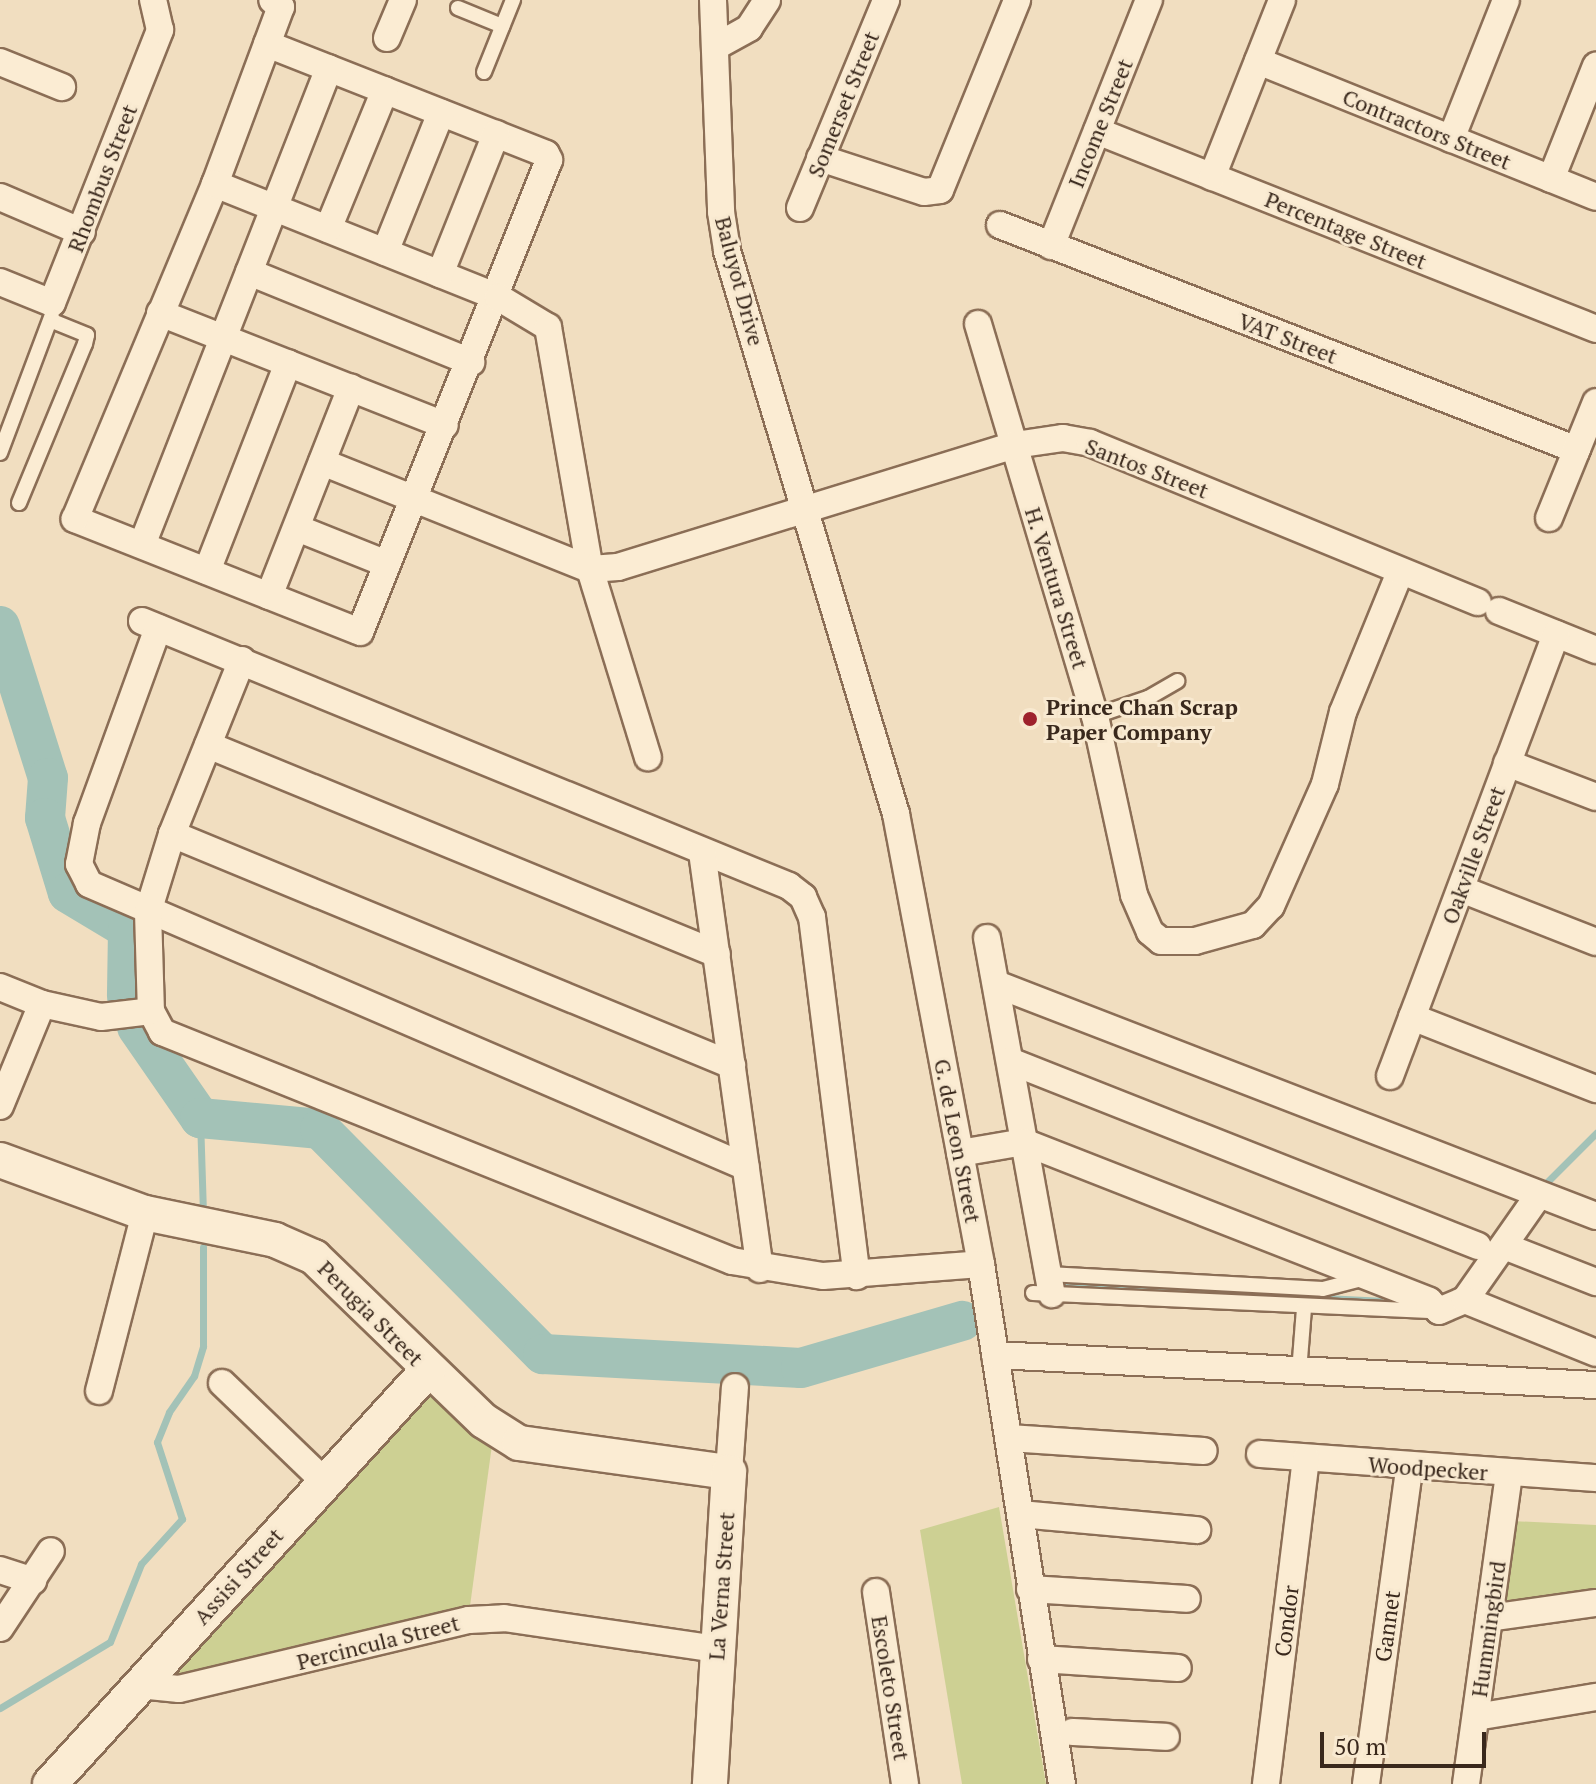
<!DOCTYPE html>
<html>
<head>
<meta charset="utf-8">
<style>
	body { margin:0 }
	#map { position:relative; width:1596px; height:1784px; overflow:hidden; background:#f1dec0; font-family:"PT Serif",serif }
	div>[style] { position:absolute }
	.green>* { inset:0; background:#cdd093 }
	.stream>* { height:7px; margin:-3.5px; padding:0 3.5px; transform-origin:3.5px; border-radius:3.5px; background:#a3c2b7 }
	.river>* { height:40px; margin:-20px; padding:0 20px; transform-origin:20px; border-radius:20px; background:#a3c2b7 }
	.roads { filter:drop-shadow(2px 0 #8b6e56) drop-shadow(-2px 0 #8b6e56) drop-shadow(0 2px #8b6e56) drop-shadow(0 -2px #8b6e56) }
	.service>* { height:14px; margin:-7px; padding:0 7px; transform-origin:7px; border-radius:7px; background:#fbecd3 }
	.minor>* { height:26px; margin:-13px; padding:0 13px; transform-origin:13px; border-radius:13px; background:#fbecd3 }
	.tertiary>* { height:34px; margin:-17px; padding:0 17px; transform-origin:17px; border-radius:17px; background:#fbecd3 }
	.dots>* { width:22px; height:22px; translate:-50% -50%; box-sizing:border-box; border:4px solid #f8e9d0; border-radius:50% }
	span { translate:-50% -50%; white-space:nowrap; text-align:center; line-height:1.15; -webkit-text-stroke:6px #f8e9d0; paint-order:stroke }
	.street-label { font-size:22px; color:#39281c }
	.poi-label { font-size:22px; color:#39281c; font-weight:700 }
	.left { translate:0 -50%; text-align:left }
	.scale { position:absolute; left:1320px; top:1732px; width:166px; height:36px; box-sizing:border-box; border:4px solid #39281c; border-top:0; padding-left:10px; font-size:24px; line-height:28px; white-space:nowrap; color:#39281c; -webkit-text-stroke:6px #f8e9d0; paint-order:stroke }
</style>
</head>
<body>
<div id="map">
	<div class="green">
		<div style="clip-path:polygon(429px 1386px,492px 1445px,470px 1606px,181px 1682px,162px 1678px)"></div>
		<div style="clip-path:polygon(999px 1507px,1046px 1784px,962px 1784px,920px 1530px)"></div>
		<div style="clip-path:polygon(1511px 1521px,1596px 1525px,1596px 1594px,1499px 1608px)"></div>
	</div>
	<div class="stream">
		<div style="left:200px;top:1118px;width:96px;rotate:88.2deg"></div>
		<div style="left:1544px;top:1185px;width:74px;rotate:-45deg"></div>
		<div style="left:1058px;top:1285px;width:322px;rotate:2.8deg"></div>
		<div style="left:0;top:1708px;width:128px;rotate:-31deg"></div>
		<div style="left:110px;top:1642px;width:84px;rotate:-68.3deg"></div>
		<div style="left:141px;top:1564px;width:61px;rotate:-47.7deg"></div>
		<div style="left:182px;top:1519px;width:81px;rotate:-108deg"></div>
		<div style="left:157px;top:1442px;width:32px;rotate:-68deg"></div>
		<div style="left:169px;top:1412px;width:44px;rotate:-55.2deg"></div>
		<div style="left:194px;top:1376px;width:31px;rotate:-73deg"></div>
		<div style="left:203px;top:1346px;width:99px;rotate:-90deg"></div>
	</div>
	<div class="river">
		<div style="left:0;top:626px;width:159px;rotate:72.5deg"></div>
		<div style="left:48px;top:778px;width:40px;rotate:94.3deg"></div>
		<div style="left:45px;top:818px;width:78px;rotate:73deg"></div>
		<div style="left:68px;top:893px;width:70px;rotate:31deg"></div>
		<div style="left:128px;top:929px;width:67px;rotate:90.9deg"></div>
		<div style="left:137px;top:1027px;width:111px;rotate:55.3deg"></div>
		<div style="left:200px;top:1118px;width:121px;rotate:5.2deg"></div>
		<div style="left:320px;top:1129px;width:317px;rotate:45.3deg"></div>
		<div style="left:543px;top:1354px;width:258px;rotate:3.1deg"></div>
		<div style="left:801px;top:1368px;width:168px;rotate:-16.3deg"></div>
	</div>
	<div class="roads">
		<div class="service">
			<div style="left:458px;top:8px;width:48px;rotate:22.2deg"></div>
			<div style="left:484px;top:72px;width:78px;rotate:-68.1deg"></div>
			<div style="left:0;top:453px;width:147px;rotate:-69.4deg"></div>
			<div style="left:19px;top:503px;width:172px;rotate:-67.5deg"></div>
			<div style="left:85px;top:344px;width:9px;rotate:-77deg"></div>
			<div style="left:87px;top:335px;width:38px;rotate:-158deg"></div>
			<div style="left:1095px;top:716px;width:56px;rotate:-18.8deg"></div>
			<div style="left:1148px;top:698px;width:34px;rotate:-30deg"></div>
			<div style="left:1048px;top:1274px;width:275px;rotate:3.1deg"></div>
			<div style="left:1323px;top:1289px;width:40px;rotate:-14.4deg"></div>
			<div style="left:1033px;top:1293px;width:402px;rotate:2.6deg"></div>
			<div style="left:1299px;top:1372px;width:63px;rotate:-85.5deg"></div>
		</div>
		<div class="minor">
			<div style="left:713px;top:0;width:212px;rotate:87.8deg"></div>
			<div style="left:721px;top:212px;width:39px;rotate:81deg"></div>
			<div style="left:727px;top:251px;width:588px;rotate:73.29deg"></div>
			<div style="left:896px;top:814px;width:458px;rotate:79.3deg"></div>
			<div style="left:981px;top:1264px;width:526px;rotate:81.15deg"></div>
			<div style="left:387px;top:38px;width:41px;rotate:-67.2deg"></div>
			<div style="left:267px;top:44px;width:300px;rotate:21.5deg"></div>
			<div style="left:546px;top:154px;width:7px;rotate:63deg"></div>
			<div style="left:549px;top:160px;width:508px;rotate:111.82deg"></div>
			<div style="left:360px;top:632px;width:307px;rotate:-158.4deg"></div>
			<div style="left:75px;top:519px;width:363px;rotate:-67.3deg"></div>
			<div style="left:215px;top:184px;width:189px;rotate:-69.6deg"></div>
			<div style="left:281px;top:7px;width:11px;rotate:-142deg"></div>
			<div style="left:715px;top:47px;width:39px;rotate:-29deg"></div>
			<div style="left:749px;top:28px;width:33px;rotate:-57deg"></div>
			<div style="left:1258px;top:61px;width:364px;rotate:21.9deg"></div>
			<div style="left:0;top:62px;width:67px;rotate:22deg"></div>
			<div style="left:1097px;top:131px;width:537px;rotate:21.64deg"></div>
			<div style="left:1451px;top:139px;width:149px;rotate:-68.4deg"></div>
			<div style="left:820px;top:158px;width:109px;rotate:18.1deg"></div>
			<div style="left:924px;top:192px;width:16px;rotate:-7deg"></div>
			<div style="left:940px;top:190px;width:205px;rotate:-67.9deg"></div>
			<div style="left:1212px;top:177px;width:190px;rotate:-68.4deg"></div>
			<div style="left:1551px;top:179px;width:122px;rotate:-68.3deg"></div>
			<div style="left:215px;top:184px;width:305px;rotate:21.8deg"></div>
			<div style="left:498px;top:297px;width:58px;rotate:31deg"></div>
			<div style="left:548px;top:327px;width:246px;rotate:80.2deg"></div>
			<div style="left:590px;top:569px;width:197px;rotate:72.9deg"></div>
			<div style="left:0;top:197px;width:89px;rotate:23.1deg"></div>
			<div style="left:800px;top:208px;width:225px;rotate:-67.5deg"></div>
			<div style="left:1000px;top:225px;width:619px;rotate:21.3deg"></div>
			<div style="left:328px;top:229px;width:150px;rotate:-67.7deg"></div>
			<div style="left:1051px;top:246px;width:265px;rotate:-68.3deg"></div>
			<div style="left:385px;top:252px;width:150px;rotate:-68.1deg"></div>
			<div style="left:249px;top:272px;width:240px;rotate:22.1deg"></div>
			<div style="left:440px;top:274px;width:151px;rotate:-68.2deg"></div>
			<div style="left:0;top:282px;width:56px;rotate:22deg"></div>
			<div style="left:52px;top:303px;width:294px;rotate:-68.4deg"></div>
			<div style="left:160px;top:30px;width:31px;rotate:-103deg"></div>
			<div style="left:160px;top:313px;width:306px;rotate:21.5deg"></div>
			<div style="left:978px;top:324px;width:409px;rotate:73.4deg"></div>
			<div style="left:1095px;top:716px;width:183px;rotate:77.7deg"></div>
			<div style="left:1134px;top:895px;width:40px;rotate:66.6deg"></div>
			<div style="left:1150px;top:932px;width:14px;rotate:39deg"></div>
			<div style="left:1161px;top:941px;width:34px"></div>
			<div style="left:1195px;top:941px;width:60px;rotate:-15.4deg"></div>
			<div style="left:1253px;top:925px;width:26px;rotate:-47deg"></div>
			<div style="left:1271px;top:906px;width:133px;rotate:-66.1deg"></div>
			<div style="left:1325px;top:784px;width:74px;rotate:-76deg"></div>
			<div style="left:1343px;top:712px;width:151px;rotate:-67.8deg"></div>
			<div style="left:322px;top:462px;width:289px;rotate:21.8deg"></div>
			<div style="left:590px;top:569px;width:28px;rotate:-4deg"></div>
			<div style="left:618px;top:567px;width:415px;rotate:-17.1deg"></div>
			<div style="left:1015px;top:445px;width:49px;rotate:-8.3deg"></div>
			<div style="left:1063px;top:438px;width:27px;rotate:10deg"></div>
			<div style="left:1090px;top:443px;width:419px;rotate:22.3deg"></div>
			<div style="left:1549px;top:518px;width:125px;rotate:-67.9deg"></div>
			<div style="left:297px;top:528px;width:97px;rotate:21.8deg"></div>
			<div style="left:142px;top:545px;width:512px;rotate:-68.59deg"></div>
			<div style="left:207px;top:571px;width:223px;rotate:-68.7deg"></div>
			<div style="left:269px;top:596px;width:224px;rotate:-68.5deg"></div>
			<div style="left:1499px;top:611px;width:105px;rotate:21.9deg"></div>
			<div style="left:142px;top:621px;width:699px;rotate:22.27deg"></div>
			<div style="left:789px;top:886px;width:18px;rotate:38deg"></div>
			<div style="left:803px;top:897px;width:22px;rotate:66deg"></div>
			<div style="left:812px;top:917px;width:362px;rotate:82.9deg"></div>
			<div style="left:158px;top:628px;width:208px;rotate:110deg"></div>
			<div style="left:87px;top:823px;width:42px;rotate:101deg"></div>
			<div style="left:79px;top:864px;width:22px;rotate:63deg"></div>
			<div style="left:89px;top:884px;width:715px;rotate:23.3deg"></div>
			<div style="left:242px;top:660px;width:188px;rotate:111.9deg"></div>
			<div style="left:172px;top:834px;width:82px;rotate:107.1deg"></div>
			<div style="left:148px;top:912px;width:99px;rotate:88.3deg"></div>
			<div style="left:151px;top:1011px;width:24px;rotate:62deg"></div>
			<div style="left:162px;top:1032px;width:614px;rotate:21.89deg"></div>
			<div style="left:732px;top:1261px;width:92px;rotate:9.4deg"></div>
			<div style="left:823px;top:1276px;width:158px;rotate:-4.3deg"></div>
			<div style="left:208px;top:745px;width:550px;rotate:22.32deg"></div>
			<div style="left:1507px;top:763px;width:95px;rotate:20.9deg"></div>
			<div style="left:172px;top:834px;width:606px;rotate:22.42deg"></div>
			<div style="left:702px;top:852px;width:421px;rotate:82.1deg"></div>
			<div style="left:1461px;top:889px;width:145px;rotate:21.4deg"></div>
			<div style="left:987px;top:938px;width:362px;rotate:79.7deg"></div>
			<div style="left:996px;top:984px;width:643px;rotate:21.14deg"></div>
			<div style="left:0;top:987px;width:45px;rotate:22deg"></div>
			<div style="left:42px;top:1004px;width:60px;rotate:12.4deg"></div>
			<div style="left:101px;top:1017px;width:50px;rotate:-6.8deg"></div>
			<div style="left:1412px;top:1017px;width:198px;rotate:21.4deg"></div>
			<div style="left:1010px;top:1061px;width:503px;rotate:21.57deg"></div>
			<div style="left:1390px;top:1076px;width:472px;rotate:-69.4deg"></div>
			<div style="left:0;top:1106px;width:110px;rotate:-67.6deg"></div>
			<div style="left:960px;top:1153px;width:65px;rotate:-9.8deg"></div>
			<div style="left:1024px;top:1142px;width:435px;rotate:21.4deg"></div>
			<div style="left:1429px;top:1301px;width:14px;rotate:45deg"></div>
			<div style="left:1439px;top:1311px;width:28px;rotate:-23deg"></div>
			<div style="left:1465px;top:1300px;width:127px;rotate:-54.9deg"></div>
			<div style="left:1504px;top:1246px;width:99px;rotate:21.4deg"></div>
			<div style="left:1465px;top:1300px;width:141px;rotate:22deg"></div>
			<div style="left:995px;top:1355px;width:602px;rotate:2.86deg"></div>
			<div style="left:222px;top:1383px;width:143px;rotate:43.9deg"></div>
			<div style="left:99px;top:1391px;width:184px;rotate:-75.5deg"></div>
			<div style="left:1009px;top:1438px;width:195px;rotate:3.8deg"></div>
			<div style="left:1260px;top:1454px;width:337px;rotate:4.1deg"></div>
			<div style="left:729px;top:1472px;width:85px;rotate:-86deg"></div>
			<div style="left:1020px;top:1514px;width:178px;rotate:5.2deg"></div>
			<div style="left:0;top:1570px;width:35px;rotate:18deg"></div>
			<div style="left:1030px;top:1589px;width:157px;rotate:3.6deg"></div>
			<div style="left:876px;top:1592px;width:194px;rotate:81.4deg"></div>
			<div style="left:1489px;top:1618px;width:108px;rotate:-8deg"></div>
			<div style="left:0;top:1628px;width:92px;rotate:-56.5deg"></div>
			<div style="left:1041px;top:1659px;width:137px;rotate:3.8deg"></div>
			<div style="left:139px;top:1685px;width:40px;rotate:5.7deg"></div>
			<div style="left:179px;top:1689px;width:298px;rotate:-13.4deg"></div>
			<div style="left:469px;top:1620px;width:35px;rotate:-3deg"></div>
			<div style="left:504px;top:1618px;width:214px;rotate:8.3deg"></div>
			<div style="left:1476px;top:1717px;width:122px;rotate:-9.5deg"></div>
			<div style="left:1072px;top:1732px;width:94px;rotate:3deg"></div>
			<div style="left:1266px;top:1784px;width:328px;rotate:-83deg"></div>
			<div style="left:1366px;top:1784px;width:318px;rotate:-82.2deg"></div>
			<div style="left:1466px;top:1784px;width:313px;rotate:-82.1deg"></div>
		</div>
		<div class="tertiary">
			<div style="left:0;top:1160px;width:154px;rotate:20.1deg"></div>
			<div style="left:145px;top:1213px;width:133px;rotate:11.7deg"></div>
			<div style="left:275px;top:1240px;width:43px;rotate:23.6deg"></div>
			<div style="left:314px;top:1257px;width:236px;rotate:44deg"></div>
			<div style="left:484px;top:1421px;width:41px;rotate:32.2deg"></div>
			<div style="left:519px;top:1443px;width:212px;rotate:7.9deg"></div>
			<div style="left:729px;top:1472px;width:313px;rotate:93.5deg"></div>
			<div style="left:50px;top:1784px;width:561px;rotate:-47.6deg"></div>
		</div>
	</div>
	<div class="dots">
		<div style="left:1030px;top:719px;background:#9e222d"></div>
	</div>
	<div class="street-label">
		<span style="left:843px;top:104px;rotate:-68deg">Somerset Street</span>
		<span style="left:1100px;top:123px;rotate:-68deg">Income Street</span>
		<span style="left:1427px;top:129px;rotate:22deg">Contractors Street</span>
		<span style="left:102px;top:178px;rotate:-69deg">Rhombus Street</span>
		<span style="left:1346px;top:230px;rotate:22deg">Percentage Street</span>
		<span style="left:740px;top:281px;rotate:75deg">Baluyot Drive</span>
		<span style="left:1288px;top:338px;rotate:21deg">VAT Street</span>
		<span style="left:1147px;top:468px;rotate:21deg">Santos Street</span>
		<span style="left:1057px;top:588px;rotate:73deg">H. Ventura Street</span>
		<span style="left:1473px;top:855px;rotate:-70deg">Oakville Street</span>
		<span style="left:958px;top:1141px;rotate:79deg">G. de Leon Street</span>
		<span style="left:371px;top:1313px;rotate:45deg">Perugia Street</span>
		<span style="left:1428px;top:1468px;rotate:4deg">Woodpecker</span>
		<span style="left:238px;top:1576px;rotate:-48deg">Assisi Street</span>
		<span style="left:721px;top:1586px;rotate:-86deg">La Verna Street</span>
		<span style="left:1286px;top:1621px;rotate:-83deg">Condor</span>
		<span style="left:1387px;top:1626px;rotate:-82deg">Gannet</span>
		<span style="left:1488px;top:1629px;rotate:-82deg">Hummingbird</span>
		<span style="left:378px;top:1642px;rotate:-14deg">Percincula Street</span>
		<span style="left:891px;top:1688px;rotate:81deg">Escoleto Street</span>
	</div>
	<div class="poi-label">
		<span class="left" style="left:1046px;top:719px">Prince Chan Scrap<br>Paper Company</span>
	</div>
	<div class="scale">50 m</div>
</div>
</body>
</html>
